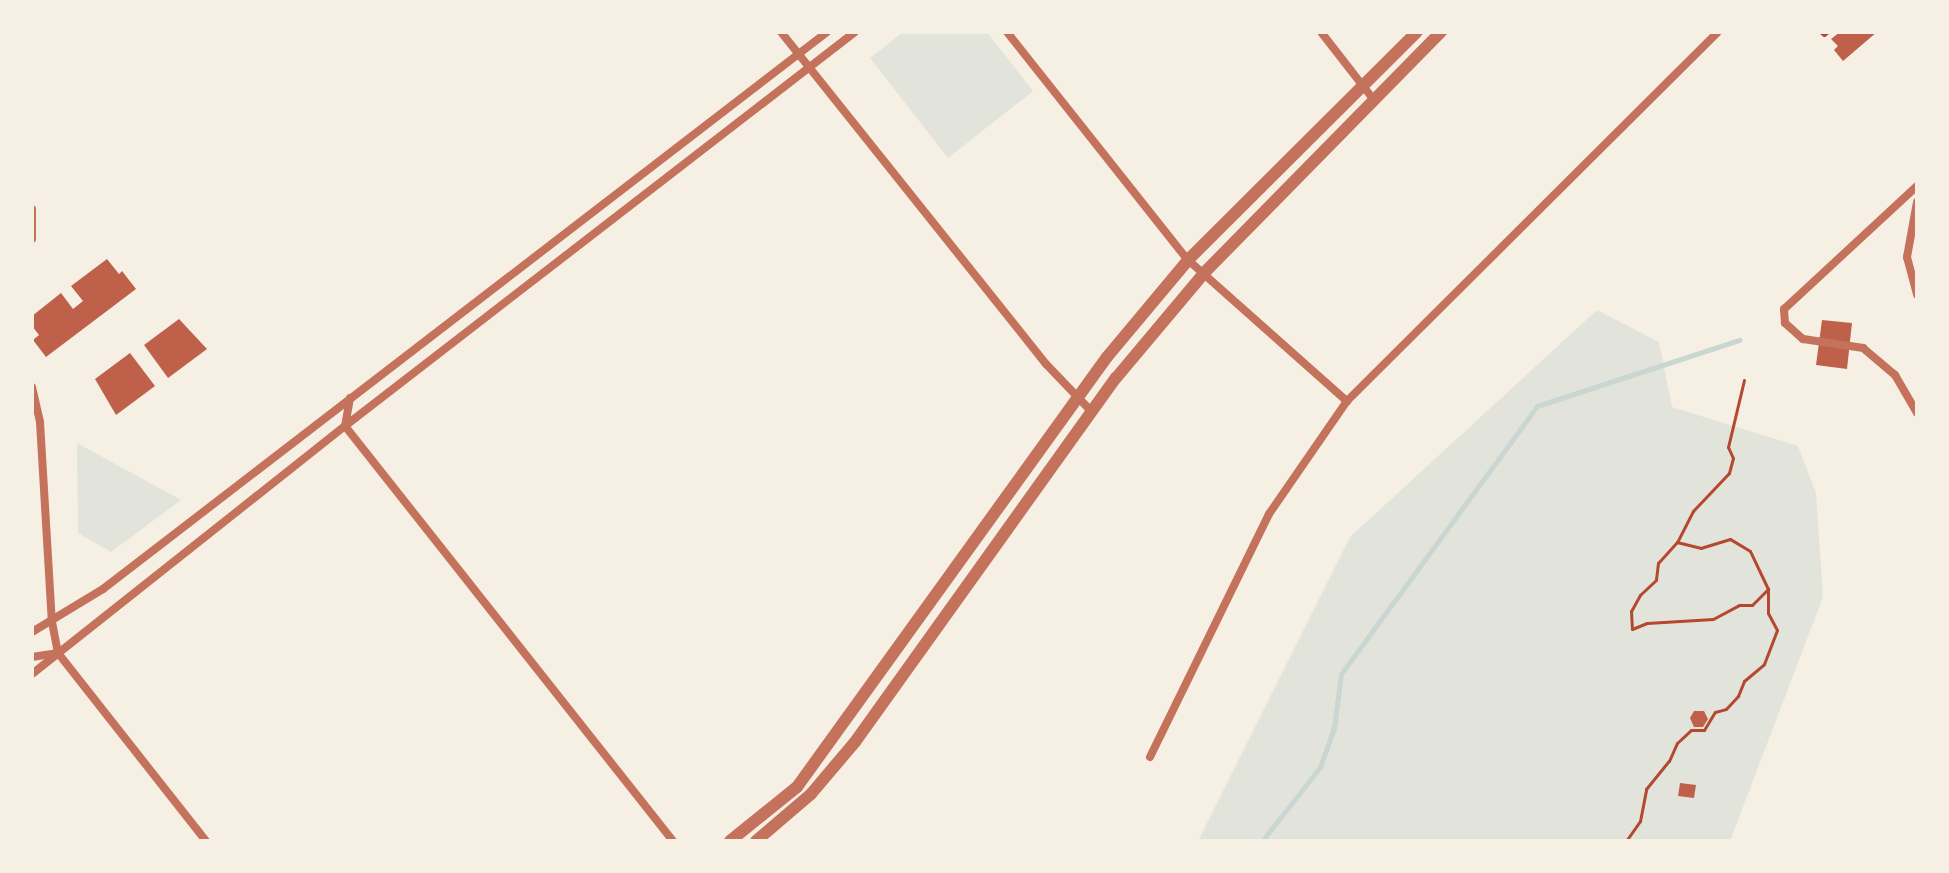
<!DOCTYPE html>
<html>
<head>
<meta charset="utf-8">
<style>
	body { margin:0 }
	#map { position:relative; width:1949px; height:873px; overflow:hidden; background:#f6efe4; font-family:"Fira Sans Condensed",sans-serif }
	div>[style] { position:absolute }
	.green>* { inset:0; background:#e2e4dc }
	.stream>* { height:5px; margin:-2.5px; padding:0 2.5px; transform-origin:2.5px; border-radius:2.5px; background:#c9d6d2 }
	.building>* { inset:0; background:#bf614a }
	.path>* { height:3px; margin:-1.5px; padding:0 1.5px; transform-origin:1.5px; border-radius:1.5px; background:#b5482f }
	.minor>* { height:8px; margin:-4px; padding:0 4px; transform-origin:4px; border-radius:4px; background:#c5725c }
	.tertiary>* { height:12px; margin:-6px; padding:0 6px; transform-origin:6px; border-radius:6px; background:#c5725c }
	span { translate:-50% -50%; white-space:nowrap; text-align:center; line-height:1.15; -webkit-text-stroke:8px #f6efe4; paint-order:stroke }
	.frame { position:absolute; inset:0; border:34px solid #f6efe4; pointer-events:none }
</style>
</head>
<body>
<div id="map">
	<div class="green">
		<div style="clip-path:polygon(903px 32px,987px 32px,1033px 91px,948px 158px,870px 58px)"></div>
		<div style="clip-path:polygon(1597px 310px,1659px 342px,1672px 407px,1798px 446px,1816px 493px,1823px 597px,1730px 841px,1198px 841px,1350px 537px)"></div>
		<div style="clip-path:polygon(77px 443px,181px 500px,111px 552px,78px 533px)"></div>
	</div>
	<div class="stream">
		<div style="left:1262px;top:841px;width:94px;rotate:-51.9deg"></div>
		<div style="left:1320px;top:767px;width:41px;rotate:-70.3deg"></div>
		<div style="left:1334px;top:728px;width:54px;rotate:-82.6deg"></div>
		<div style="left:1341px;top:674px;width:332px;rotate:-53.8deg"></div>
		<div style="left:1537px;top:406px;width:213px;rotate:-18.1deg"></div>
	</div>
	<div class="building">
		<div style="clip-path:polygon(1840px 32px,1877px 32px,1843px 61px,1834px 50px,1838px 46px,1831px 39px)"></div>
		<div style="clip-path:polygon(107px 259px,119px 274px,122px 271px,136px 289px,46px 357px,33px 340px,39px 335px,32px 326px,32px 316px,61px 293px,73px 309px,83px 301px,71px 286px)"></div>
		<div style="clip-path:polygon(179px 319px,207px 349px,168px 378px,144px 345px)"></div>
		<div style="clip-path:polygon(1822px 320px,1852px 323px,1847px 369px,1816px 365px)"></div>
		<div style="clip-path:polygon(130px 353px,155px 386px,116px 415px,95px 379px)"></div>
		<div style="clip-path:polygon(1694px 711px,1704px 711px,1708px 719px,1703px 727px,1694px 727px,1690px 718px)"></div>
		<div style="clip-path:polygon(1680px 783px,1696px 785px,1694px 798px,1678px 796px)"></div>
	</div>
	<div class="path">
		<div style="left:1820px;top:32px;width:5px;rotate:37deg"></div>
		<div style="left:1824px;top:35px;width:5px;rotate:-37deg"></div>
		<div style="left:1744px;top:380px;width:69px;rotate:103.4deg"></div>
		<div style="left:1728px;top:447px;width:12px;rotate:66deg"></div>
		<div style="left:1733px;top:458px;width:16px;rotate:105deg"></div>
		<div style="left:1729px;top:473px;width:52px;rotate:133.5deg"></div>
		<div style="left:1693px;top:511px;width:35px;rotate:117deg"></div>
		<div style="left:1677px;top:542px;width:28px;rotate:132deg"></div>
		<div style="left:1658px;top:563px;width:17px;rotate:97deg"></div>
		<div style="left:1656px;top:580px;width:22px;rotate:137deg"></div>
		<div style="left:1640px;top:595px;width:18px;rotate:119deg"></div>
		<div style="left:1631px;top:611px;width:18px;rotate:87deg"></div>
		<div style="left:1632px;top:629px;width:16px;rotate:-22deg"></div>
		<div style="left:1647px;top:623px;width:66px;rotate:-3.5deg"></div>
		<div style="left:1713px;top:619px;width:30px;rotate:-28deg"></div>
		<div style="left:1739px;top:605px;width:13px"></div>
		<div style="left:1752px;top:605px;width:23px;rotate:-45deg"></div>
		<div style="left:1626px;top:841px;width:24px;rotate:-55deg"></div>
		<div style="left:1640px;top:821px;width:33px;rotate:-79deg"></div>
		<div style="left:1646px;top:789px;width:36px;rotate:-51deg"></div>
		<div style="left:1669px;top:761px;width:20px;rotate:-66deg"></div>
		<div style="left:1677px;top:743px;width:19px;rotate:-43deg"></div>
		<div style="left:1691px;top:730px;width:13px"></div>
		<div style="left:1704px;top:730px;width:21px;rotate:-59deg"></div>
		<div style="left:1715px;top:712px;width:11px;rotate:-15deg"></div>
		<div style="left:1726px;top:709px;width:18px;rotate:-47deg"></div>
		<div style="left:1738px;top:696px;width:16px;rotate:-68deg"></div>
		<div style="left:1744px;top:681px;width:26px;rotate:-40deg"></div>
		<div style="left:1764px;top:664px;width:36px;rotate:-69deg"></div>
		<div style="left:1777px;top:630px;width:19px;rotate:-118deg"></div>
		<div style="left:1768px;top:613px;width:24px;rotate:-90deg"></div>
		<div style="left:1768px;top:589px;width:42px;rotate:-115.3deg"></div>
		<div style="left:1750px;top:551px;width:23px;rotate:-149deg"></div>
		<div style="left:1730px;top:539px;width:30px;rotate:163deg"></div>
		<div style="left:1701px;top:548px;width:25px;rotate:-166deg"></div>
	</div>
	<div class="minor">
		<div style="left:781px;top:32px;width:425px;rotate:51.4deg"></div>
		<div style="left:1046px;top:364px;width:66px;rotate:46.2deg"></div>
		<div style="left:1007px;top:32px;width:291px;rotate:51.6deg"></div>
		<div style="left:1188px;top:260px;width:213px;rotate:41.6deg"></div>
		<div style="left:1321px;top:32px;width:86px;rotate:52.1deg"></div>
		<div style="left:1917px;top:186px;width:181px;rotate:137.2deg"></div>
		<div style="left:1784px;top:309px;width:14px;rotate:86deg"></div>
		<div style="left:1785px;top:323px;width:24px;rotate:42deg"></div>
		<div style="left:1803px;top:339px;width:61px;rotate:8.5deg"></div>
		<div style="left:1863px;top:348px;width:42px;rotate:40.2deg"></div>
		<div style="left:1895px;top:375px;width:44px;rotate:59.9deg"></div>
		<div style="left:1917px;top:202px;width:56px;rotate:100.3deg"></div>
		<div style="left:1907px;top:257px;width:39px;rotate:75deg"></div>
		<div style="left:32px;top:209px;width:30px;rotate:90deg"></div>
		<div style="left:32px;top:387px;width:36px;rotate:77deg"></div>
		<div style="left:40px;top:422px;width:200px;rotate:86.6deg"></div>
		<div style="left:52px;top:622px;width:32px;rotate:79deg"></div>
		<div style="left:58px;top:653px;width:239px;rotate:51.8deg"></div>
		<div style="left:350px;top:398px;width:28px;rotate:100deg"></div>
		<div style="left:345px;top:426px;width:529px;rotate:51.68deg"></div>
		<div style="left:32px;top:632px;width:83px;rotate:-31.2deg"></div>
		<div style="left:103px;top:589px;width:913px;rotate:-37.57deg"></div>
		<div style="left:32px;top:657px;width:25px;rotate:-9deg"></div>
		<div style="left:32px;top:674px;width:399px;rotate:-38.4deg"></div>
		<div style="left:345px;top:426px;width:644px;rotate:-37.69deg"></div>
		<div style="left:1150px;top:757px;width:271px;rotate:-63.9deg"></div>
		<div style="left:1269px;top:514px;width:137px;rotate:-55.4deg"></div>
		<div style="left:1347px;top:401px;width:523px;rotate:-44.85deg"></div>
	</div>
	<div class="tertiary">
		<div style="left:730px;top:841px;width:86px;rotate:-38.9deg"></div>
		<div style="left:797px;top:787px;width:530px;rotate:-54.21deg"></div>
		<div style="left:1107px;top:357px;width:126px;rotate:-50.1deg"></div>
		<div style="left:1188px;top:260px;width:323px;rotate:-44.9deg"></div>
		<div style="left:756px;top:841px;width:72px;rotate:-40.5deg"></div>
		<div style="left:811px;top:794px;width:68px;rotate:-49.8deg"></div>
		<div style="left:855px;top:742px;width:448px;rotate:-54.4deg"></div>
		<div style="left:1116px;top:378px;width:138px;rotate:-50deg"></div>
		<div style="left:1205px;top:272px;width:337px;rotate:-45.5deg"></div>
	</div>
	<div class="frame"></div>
</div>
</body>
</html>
